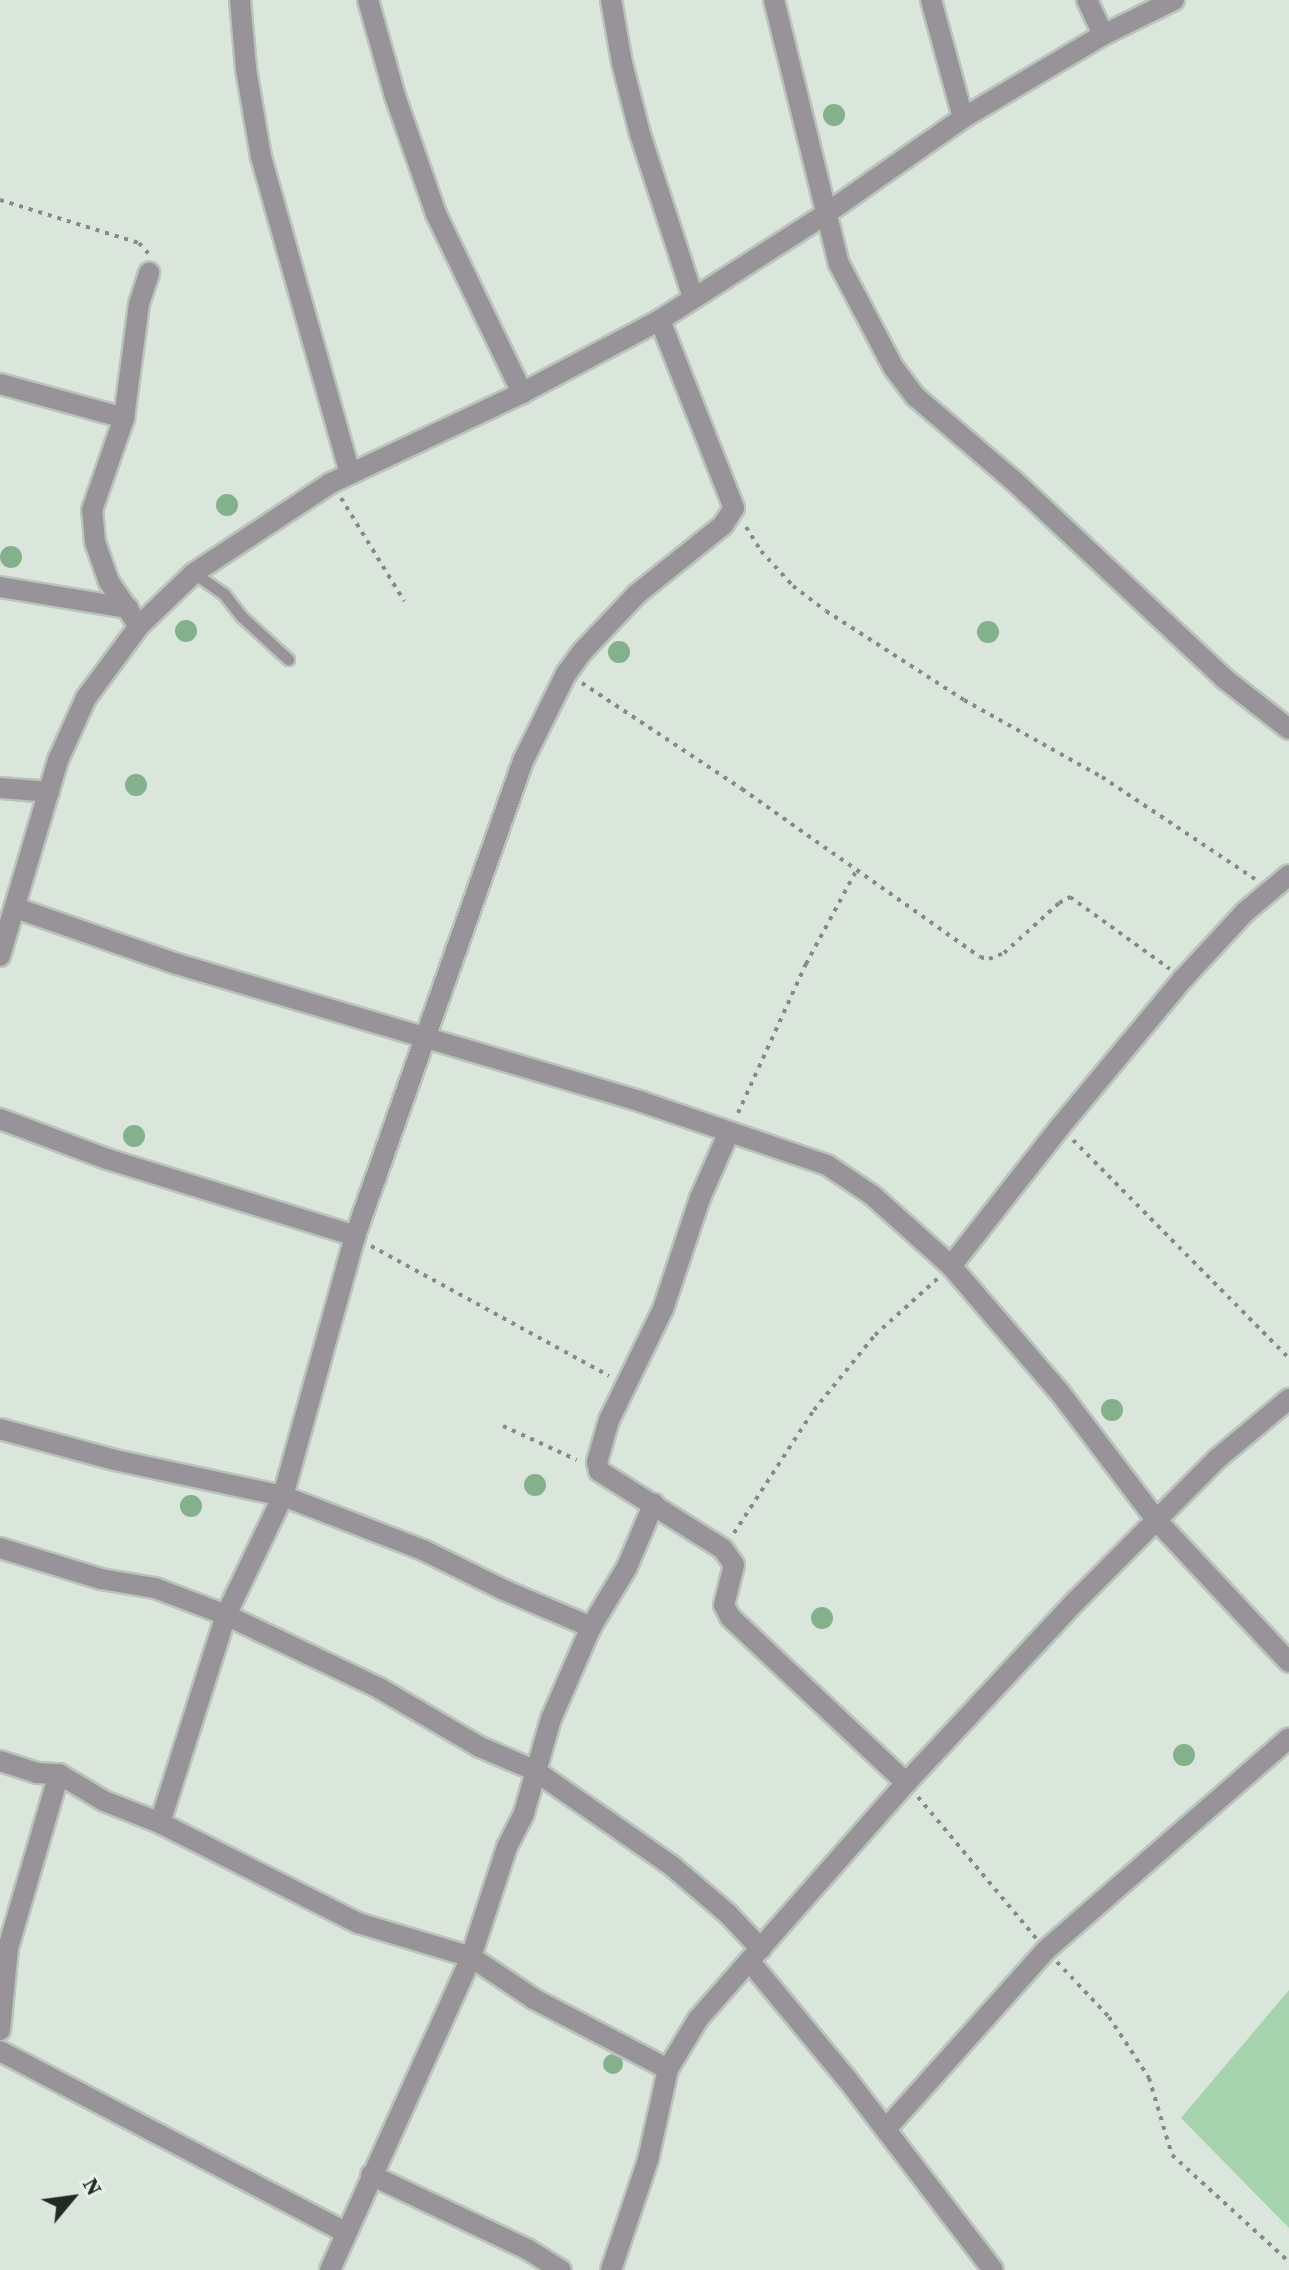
<!DOCTYPE html>
<html>
<head>
<meta charset="utf-8">
<style>
	body { margin:0 }
	#map { position:relative; width:1289px; height:2270px; overflow:hidden; background:#dae6db; font-family:"Source Serif 4",serif }
	div>[style] { position:absolute }
	.green>* { inset:0; background:#a5d3ad }
	.building>* { inset:0; background:#83b18b }
	.round { border-radius:50% }
	.path>* { height:4px; margin-top:-2px; transform-origin:0; background:repeating-linear-gradient(90deg,#838c84 0 4px,transparent 0 10px) }
	.roads { filter:drop-shadow(2px 0 #b9c4ba) drop-shadow(-2px 0 #b9c4ba) drop-shadow(0 2px #b9c4ba) drop-shadow(0 -2px #b9c4ba) }
	.service>* { height:11px; margin:-5.5px; padding:0 5.5px; transform-origin:5.5px; border-radius:5.5px; background:#989398 }
	.minor>* { height:20px; margin:-10px; padding:0 10px; transform-origin:10px; border-radius:10px; background:#989398 }
	span { translate:-50% -50%; white-space:nowrap; text-align:center; line-height:1.15; -webkit-text-stroke:7px #e7f3e8; paint-order:stroke }
	.north { position:absolute; left:32px; top:2158px; width:80px; height:80px; -webkit-text-stroke:6px #e7f3e8; paint-order:stroke; rotate:61deg; font-size:22px; font-weight:700; line-height:32px; text-align:center; color:#242824 }
	.north::after { content:''; display:block; margin:auto; width:28px; height:36px; background:#242824; clip-path:polygon(50% 0,100% 100%,50% 72%,0 100%) }
</style>
</head>
<body>
<div id="map">
	<div class="green">
		<div style="clip-path:polygon(1289px 1990px,1289px 2228px,1181px 2118px)"></div>
	</div>
	<div class="building">
		<div class="round" style="left:823px;top:104px;width:22px;height:22px"></div>
		<div class="round" style="left:216px;top:494px;width:22px;height:22px"></div>
		<div class="round" style="left:0;top:546px;width:22px;height:22px"></div>
		<div class="round" style="left:175px;top:620px;width:22px;height:22px"></div>
		<div class="round" style="left:977px;top:621px;width:22px;height:22px"></div>
		<div class="round" style="left:608px;top:641px;width:22px;height:22px"></div>
		<div class="round" style="left:125px;top:774px;width:22px;height:22px"></div>
		<div class="round" style="left:123px;top:1125px;width:22px;height:22px"></div>
		<div class="round" style="left:1101px;top:1399px;width:22px;height:22px"></div>
		<div class="round" style="left:524px;top:1474px;width:22px;height:22px"></div>
		<div class="round" style="left:180px;top:1495px;width:22px;height:22px"></div>
		<div class="round" style="left:811px;top:1607px;width:22px;height:22px"></div>
		<div class="round" style="left:1173px;top:1744px;width:22px;height:22px"></div>
		<div class="round" style="left:603px;top:2054px;width:20px;height:20px"></div>
	</div>
	<div class="path">
		<div style="left:0;top:200px;width:145px;rotate:17.2deg"></div>
		<div style="left:139px;top:243px;width:15px;rotate:48deg"></div>
		<div style="left:341px;top:498px;width:121px;rotate:58.5deg"></div>
		<div style="left:746px;top:527px;width:28px;rotate:58deg"></div>
		<div style="left:761px;top:551px;width:47px;rotate:47.6deg"></div>
		<div style="left:793px;top:586px;width:41px;rotate:37.1deg"></div>
		<div style="left:826px;top:611px;width:164px;rotate:32.8deg"></div>
		<div style="left:964px;top:700px;width:158px;rotate:29.2deg"></div>
		<div style="left:1102px;top:777px;width:184px;rotate:33.7deg"></div>
		<div style="left:582px;top:683px;width:192px;rotate:33.5deg"></div>
		<div style="left:742px;top:789px;width:291px;rotate:35.2deg"></div>
		<div style="left:980px;top:957px;width:9px;rotate:13deg"></div>
		<div style="left:989px;top:959px;width:16px;rotate:-22deg"></div>
		<div style="left:1004px;top:953px;width:74px;rotate:-42.3deg"></div>
		<div style="left:1059px;top:903px;width:13px;rotate:-29deg"></div>
		<div style="left:1070px;top:897px;width:123px;rotate:35.8deg"></div>
		<div style="left:738px;top:1113px;width:164px;rotate:-65.5deg"></div>
		<div style="left:806px;top:964px;width:106px;rotate:-61.7deg"></div>
		<div style="left:1073px;top:1140px;width:307px;rotate:45.3deg"></div>
		<div style="left:371px;top:1246px;width:271px;rotate:28.6deg"></div>
		<div style="left:503px;top:1426px;width:81px;rotate:24.7deg"></div>
		<div style="left:734px;top:1533px;width:147px;rotate:-57deg"></div>
		<div style="left:814px;top:1410px;width:97px;rotate:-50.9deg"></div>
		<div style="left:875px;top:1335px;width:84px;rotate:-42.1deg"></div>
		<div style="left:918px;top:1797px;width:184px;rotate:50.1deg"></div>
		<div style="left:1057px;top:1962px;width:76px;rotate:46.6deg"></div>
		<div style="left:1109px;top:2017px;width:73px;rotate:56.7deg"></div>
		<div style="left:1149px;top:2078px;width:80px;rotate:73.4deg"></div>
		<div style="left:1172px;top:2155px;width:159px;rotate:42.4deg"></div>
	</div>
	<div class="roads">
		<div class="service">
			<div style="left:194px;top:573px;width:37px;rotate:35deg"></div>
			<div style="left:224px;top:594px;width:28px;rotate:52deg"></div>
			<div style="left:241px;top:616px;width:64px;rotate:42.5deg"></div>
		</div>
		<div class="minor">
			<div style="left:240px;top:0;width:69px;rotate:85deg"></div>
			<div style="left:246px;top:69px;width:89px;rotate:80.3deg"></div>
			<div style="left:261px;top:157px;width:328px;rotate:74.3deg"></div>
			<div style="left:368px;top:0;width:100px;rotate:74.3deg"></div>
			<div style="left:395px;top:96px;width:125px;rotate:70.8deg"></div>
			<div style="left:436px;top:214px;width:199px;rotate:64.3deg"></div>
			<div style="left:611px;top:0;width:64px;rotate:80.1deg"></div>
			<div style="left:622px;top:63px;width:73px;rotate:75.8deg"></div>
			<div style="left:640px;top:134px;width:171px;rotate:72deg"></div>
			<div style="left:774px;top:0;width:272px;rotate:76.2deg"></div>
			<div style="left:839px;top:264px;width:116px;rotate:62.3deg"></div>
			<div style="left:893px;top:367px;width:38px;rotate:53deg"></div>
			<div style="left:916px;top:397px;width:128px;rotate:40.6deg"></div>
			<div style="left:1013px;top:480px;width:291px;rotate:43.2deg"></div>
			<div style="left:1225px;top:679px;width:81px;rotate:38deg"></div>
			<div style="left:931px;top:0;width:122px;rotate:74.8deg"></div>
			<div style="left:1087px;top:0;width:38px;rotate:65deg"></div>
			<div style="left:0;top:384px;width:129px;rotate:15.3deg"></div>
			<div style="left:0;top:587px;width:130px;rotate:9.3deg"></div>
			<div style="left:139px;top:626px;width:53px;rotate:-124.3deg"></div>
			<div style="left:109px;top:582px;width:42px;rotate:-109.3deg"></div>
			<div style="left:95px;top:542px;width:32px;rotate:-95deg"></div>
			<div style="left:92px;top:510px;width:97px;rotate:-70.8deg"></div>
			<div style="left:124px;top:418px;width:115px;rotate:-82.5deg"></div>
			<div style="left:139px;top:304px;width:33px;rotate:-72deg"></div>
			<div style="left:0;top:788px;width:49px;rotate:4.7deg"></div>
			<div style="left:16px;top:908px;width:170px;rotate:19.2deg"></div>
			<div style="left:177px;top:964px;width:485px;rotate:16.5deg"></div>
			<div style="left:642px;top:1102px;width:195px;rotate:18.8deg"></div>
			<div style="left:827px;top:1165px;width:54px;rotate:33.7deg"></div>
			<div style="left:872px;top:1195px;width:106px;rotate:41.9deg"></div>
			<div style="left:951px;top:1266px;width:169px;rotate:49.3deg"></div>
			<div style="left:1061px;top:1394px;width:159px;rotate:52.9deg"></div>
			<div style="left:1157px;top:1521px;width:193px;rotate:46.9deg"></div>
			<div style="left:0;top:956px;width:204px;rotate:-73.5deg"></div>
			<div style="left:58px;top:760px;width:68px;rotate:-65.7deg"></div>
			<div style="left:86px;top:698px;width:89px;rotate:-53.6deg"></div>
			<div style="left:139px;top:626px;width:76px;rotate:-43.9deg"></div>
			<div style="left:194px;top:573px;width:164px;rotate:-33.3deg"></div>
			<div style="left:331px;top:483px;width:211px;rotate:-25.2deg"></div>
			<div style="left:522px;top:393px;width:156px;rotate:-27.9deg"></div>
			<div style="left:660px;top:320px;width:195px;rotate:-32.6deg"></div>
			<div style="left:824px;top:215px;width:169px;rotate:-34.9deg"></div>
			<div style="left:963px;top:118px;width:163px;rotate:-30.7deg"></div>
			<div style="left:1103px;top:35px;width:79px;rotate:-26.2deg"></div>
			<div style="left:0;top:1119px;width:114px;rotate:20.5deg"></div>
			<div style="left:107px;top:1159px;width:260px;rotate:17.2deg"></div>
			<div style="left:729px;top:1132px;width:72px;rotate:113.7deg"></div>
			<div style="left:700px;top:1198px;width:117px;rotate:108.4deg"></div>
			<div style="left:663px;top:1309px;width:123px;rotate:115.9deg"></div>
			<div style="left:609px;top:1420px;width:44px;rotate:105.9deg"></div>
			<div style="left:597px;top:1462px;width:9px;rotate:77deg"></div>
			<div style="left:599px;top:1471px;width:146px;rotate:32.2deg"></div>
			<div style="left:723px;top:1549px;width:19px;rotate:55deg"></div>
			<div style="left:734px;top:1565px;width:41px;rotate:104deg"></div>
			<div style="left:724px;top:1605px;width:13px;rotate:63deg"></div>
			<div style="left:730px;top:1617px;width:242px;rotate:43.3deg"></div>
			<div style="left:951px;top:1266px;width:177px;rotate:-51.9deg"></div>
			<div style="left:1060px;top:1127px;width:192px;rotate:-50.3deg"></div>
			<div style="left:1183px;top:979px;width:91px;rotate:-47.2deg"></div>
			<div style="left:1245px;top:912px;width:57px;rotate:-40.1deg"></div>
			<div style="left:0;top:1429px;width:119px;rotate:15.1deg"></div>
			<div style="left:115px;top:1460px;width:172px;rotate:12.1deg"></div>
			<div style="left:283px;top:1496px;width:150px;rotate:21.1deg"></div>
			<div style="left:423px;top:1550px;width:90px;rotate:26.3deg"></div>
			<div style="left:504px;top:1590px;width:95px;rotate:23deg"></div>
			<div style="left:0;top:1548px;width:106px;rotate:17.1deg"></div>
			<div style="left:101px;top:1579px;width:55px;rotate:9.5deg"></div>
			<div style="left:155px;top:1588px;width:76px;rotate:20.8deg"></div>
			<div style="left:226px;top:1615px;width:170px;rotate:25.5deg"></div>
			<div style="left:379px;top:1688px;width:117px;rotate:30.3deg"></div>
			<div style="left:480px;top:1747px;width:59px;rotate:23.1deg"></div>
			<div style="left:534px;top:1770px;width:168px;rotate:34.8deg"></div>
			<div style="left:672px;top:1866px;width:74px;rotate:40.6deg"></div>
			<div style="left:728px;top:1914px;width:48px;rotate:46.7deg"></div>
			<div style="left:0;top:1761px;width:39px;rotate:18deg"></div>
			<div style="left:37px;top:1773px;width:22px;rotate:3deg"></div>
			<div style="left:59px;top:1774px;width:52px;rotate:31deg"></div>
			<div style="left:104px;top:1801px;width:60px;rotate:21.4deg"></div>
			<div style="left:160px;top:1823px;width:222px;rotate:26.8deg"></div>
			<div style="left:358px;top:1923px;width:118px;rotate:16.7deg"></div>
			<div style="left:471px;top:1957px;width:76px;rotate:33.7deg"></div>
			<div style="left:534px;top:1999px;width:151px;rotate:27.6deg"></div>
			<div style="left:160px;top:1823px;width:218px;rotate:-72.4deg"></div>
			<div style="left:226px;top:1615px;width:132px;rotate:-64.4deg"></div>
			<div style="left:283px;top:1496px;width:270px;rotate:-74.5deg"></div>
			<div style="left:355px;top:1236px;width:504px;rotate:-70.52deg"></div>
			<div style="left:523px;top:761px;width:97px;rotate:-63.7deg"></div>
			<div style="left:566px;top:674px;width:27px;rotate:-54deg"></div>
			<div style="left:582px;top:652px;width:80px;rotate:-46.5deg"></div>
			<div style="left:637px;top:594px;width:110px;rotate:-38.7deg"></div>
			<div style="left:723px;top:525px;width:20px;rotate:-57deg"></div>
			<div style="left:734px;top:508px;width:202px;rotate:-111.5deg"></div>
			<div style="left:751px;top:1963px;width:151px;rotate:50.4deg"></div>
			<div style="left:847px;top:2079px;width:240px;rotate:52.6deg"></div>
			<div style="left:0;top:2030px;width:82px;rotate:-84.4deg"></div>
			<div style="left:8px;top:1948px;width:181px;rotate:-73.7deg"></div>
			<div style="left:0;top:2051px;width:391px;rotate:27.7deg"></div>
			<div style="left:886px;top:2129px;width:240px;rotate:-48.2deg"></div>
			<div style="left:1046px;top:1950px;width:322px;rotate:-41.1deg"></div>
			<div style="left:371px;top:2175px;width:173px;rotate:25.4deg"></div>
			<div style="left:527px;top:2249px;width:40px;rotate:32deg"></div>
			<div style="left:330px;top:2270px;width:343px;rotate:-65.7deg"></div>
			<div style="left:471px;top:1957px;width:116px;rotate:-71.9deg"></div>
			<div style="left:507px;top:1847px;width:38px;rotate:-63deg"></div>
			<div style="left:524px;top:1813px;width:98px;rotate:-74deg"></div>
			<div style="left:551px;top:1719px;width:100px;rotate:-66.5deg"></div>
			<div style="left:591px;top:1627px;width:70px;rotate:-59deg"></div>
			<div style="left:627px;top:1567px;width:69px;rotate:-67.1deg"></div>
			<div style="left:611px;top:2270px;width:116px;rotate:-71.4deg"></div>
			<div style="left:648px;top:2160px;width:93px;rotate:-77.6deg"></div>
			<div style="left:668px;top:2069px;width:58px;rotate:-59deg"></div>
			<div style="left:698px;top:2019px;width:315px;rotate:-48.6deg"></div>
			<div style="left:906px;top:1783px;width:249px;rotate:-47deg"></div>
			<div style="left:1076px;top:1601px;width:200px;rotate:-45.2deg"></div>
			<div style="left:1217px;top:1459px;width:94px;rotate:-39.8deg"></div>
		</div>
	</div>
	<div class="north">N</div>
</div>
</body>
</html>
